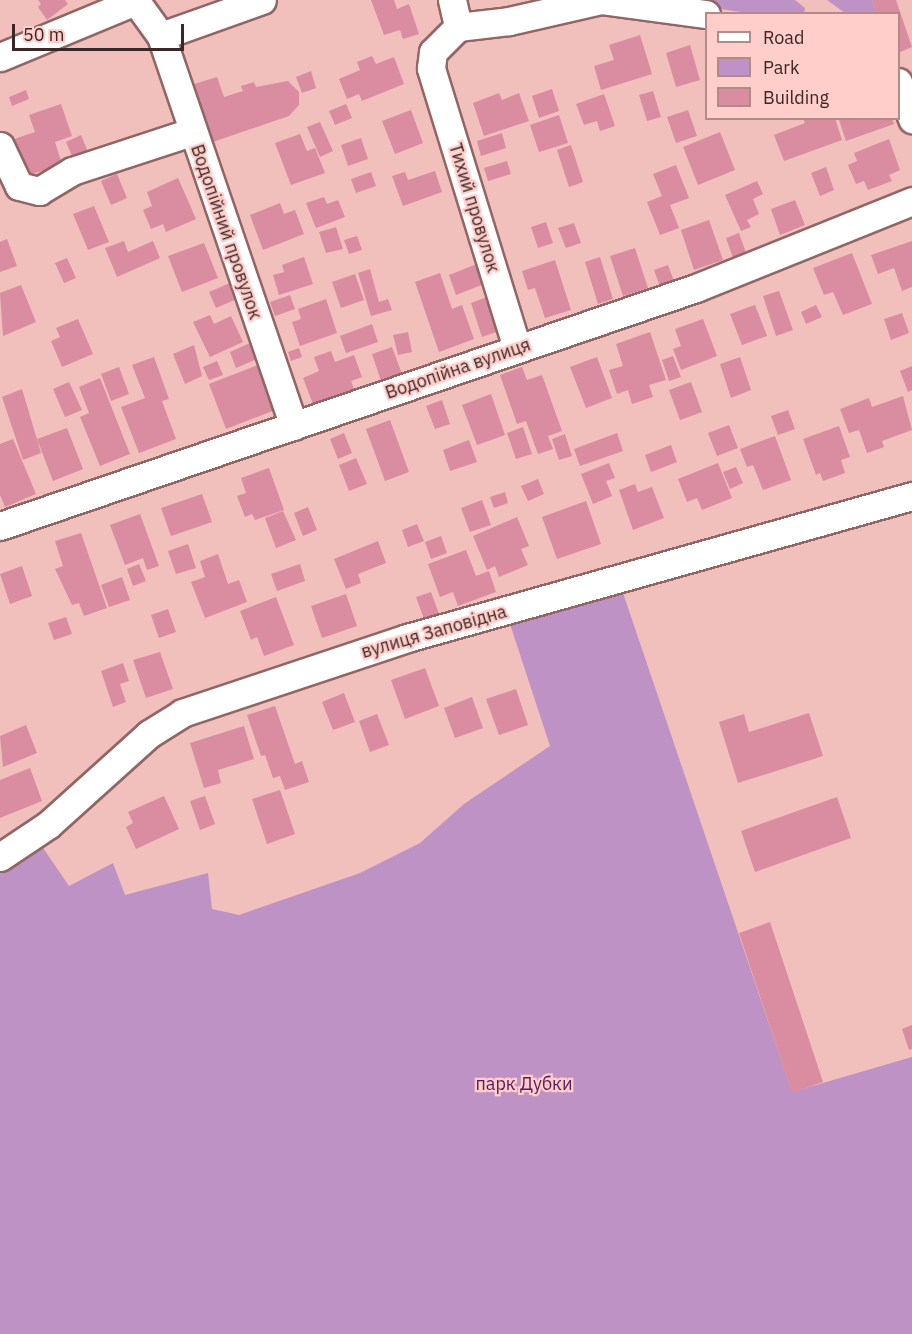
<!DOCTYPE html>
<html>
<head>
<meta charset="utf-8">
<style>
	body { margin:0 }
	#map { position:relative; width:912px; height:1334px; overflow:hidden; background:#f1c0bd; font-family:"IBM Plex Sans",sans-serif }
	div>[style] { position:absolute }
	.green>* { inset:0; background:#be92c4 }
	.building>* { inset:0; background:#da8ca0 }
	.roads { filter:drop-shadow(2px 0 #916664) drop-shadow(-2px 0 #916664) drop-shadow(0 2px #916664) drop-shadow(0 -2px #916664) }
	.minor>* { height:27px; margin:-13.5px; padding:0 13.5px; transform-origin:13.5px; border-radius:13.5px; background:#fff }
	span { translate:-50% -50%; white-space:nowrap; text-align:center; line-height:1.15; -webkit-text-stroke:4.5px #ffcdca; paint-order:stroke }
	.street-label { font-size:18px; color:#3a2726 }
	.park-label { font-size:18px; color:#571a60 }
	.legend { position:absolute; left:705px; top:12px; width:195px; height:108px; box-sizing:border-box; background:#ffcdca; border:2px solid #b08b88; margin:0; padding:8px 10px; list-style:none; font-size:18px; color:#3a2726 }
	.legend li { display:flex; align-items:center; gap:12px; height:30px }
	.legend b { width:30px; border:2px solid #b08b88 }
	.scale { position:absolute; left:12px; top:24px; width:172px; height:27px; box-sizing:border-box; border:3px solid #3a2726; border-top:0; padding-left:8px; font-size:18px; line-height:21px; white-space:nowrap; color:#3a2726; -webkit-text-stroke:4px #ffcdca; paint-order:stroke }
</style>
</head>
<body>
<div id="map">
	<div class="green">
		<div style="clip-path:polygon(654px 0,795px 0,805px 8px,804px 13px,749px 13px)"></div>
		<div style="clip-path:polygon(827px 0,872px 0,877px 13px,845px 13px)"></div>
		<div style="clip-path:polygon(620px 584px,792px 1092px,912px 1057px,912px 1334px,0 1334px,0 863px,39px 842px,69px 886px,113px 863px,125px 895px,208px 873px,212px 909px,239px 915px,360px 873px,420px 843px,464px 804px,550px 746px,508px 618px)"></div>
	</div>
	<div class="building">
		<div style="clip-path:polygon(38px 0,65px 0,68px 4px,47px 20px,38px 7px,41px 4px)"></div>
		<div style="clip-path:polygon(371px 0,394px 0,397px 9px,409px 4px,419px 34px,403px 39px,400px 30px,384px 35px)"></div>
		<div style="clip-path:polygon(872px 0,896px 0,912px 47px,898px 53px,898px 14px,877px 14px)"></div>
		<div style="clip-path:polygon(640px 35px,652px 74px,601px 90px,594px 66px,614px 60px,609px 45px)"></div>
		<div style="clip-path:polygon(690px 45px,700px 80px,676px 87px,666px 53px)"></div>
		<div style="clip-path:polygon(372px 56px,376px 64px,394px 57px,404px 84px,362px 101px,359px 94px,347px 99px,339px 79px,360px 70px,357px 62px)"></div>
		<div style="clip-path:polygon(311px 71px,316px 88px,302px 93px,296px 77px)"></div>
		<div style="clip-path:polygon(217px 77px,224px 97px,243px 91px,241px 86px,254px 82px,256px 87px,288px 81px,299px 92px,299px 105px,289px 116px,213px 142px,194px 84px)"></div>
		<div style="clip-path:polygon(552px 89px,559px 111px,539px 118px,532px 96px)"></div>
		<div style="clip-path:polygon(26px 90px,29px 99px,12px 106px,9px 97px)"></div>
		<div style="clip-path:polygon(653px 91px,661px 117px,647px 121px,639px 95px)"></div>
		<div style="clip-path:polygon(499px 93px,502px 100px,519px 93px,529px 121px,484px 136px,473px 103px)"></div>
		<div style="clip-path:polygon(604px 94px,615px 126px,600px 131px,597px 121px,584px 125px,576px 104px)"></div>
		<div style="clip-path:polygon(61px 104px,72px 136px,55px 142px,62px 164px,27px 176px,14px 139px,35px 132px,29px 115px)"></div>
		<div style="clip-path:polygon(346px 104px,352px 118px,335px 125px,329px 111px)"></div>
		<div style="clip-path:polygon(411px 110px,423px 143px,395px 154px,382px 121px)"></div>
		<div style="clip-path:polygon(688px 110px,697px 136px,676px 143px,667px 117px)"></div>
		<div style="clip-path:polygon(559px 115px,568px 143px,539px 152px,530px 125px)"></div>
		<div style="clip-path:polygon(803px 118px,835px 118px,842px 140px,784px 161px,774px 135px,805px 123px)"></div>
		<div style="clip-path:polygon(892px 118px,894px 124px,846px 141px,839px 120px)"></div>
		<div style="clip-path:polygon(320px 122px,333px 151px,320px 157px,307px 127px)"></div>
		<div style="clip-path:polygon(720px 132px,735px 170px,698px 185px,683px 147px)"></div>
		<div style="clip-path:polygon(502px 133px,506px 148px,481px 156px,477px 141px)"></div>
		<div style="clip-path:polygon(300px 134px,307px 151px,315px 148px,325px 173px,291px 185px,275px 143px)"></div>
		<div style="clip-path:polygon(81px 135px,90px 157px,75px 163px,66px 142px)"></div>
		<div style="clip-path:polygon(361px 138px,368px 159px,348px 166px,341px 145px)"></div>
		<div style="clip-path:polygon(889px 139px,900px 170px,889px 175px,892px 181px,868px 190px,864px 181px,856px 184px,848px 165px,857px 161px,854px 153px)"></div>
		<div style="clip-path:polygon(571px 145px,583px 182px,569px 187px,557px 150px)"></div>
		<div style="clip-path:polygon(507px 161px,511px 174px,488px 181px,484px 168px)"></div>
		<div style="clip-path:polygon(676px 165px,689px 198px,670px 205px,679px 228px,660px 235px,647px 202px,662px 196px,653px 174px)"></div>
		<div style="clip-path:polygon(826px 167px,834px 190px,820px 196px,811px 173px)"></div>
		<div style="clip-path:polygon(435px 171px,442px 192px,403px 206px,392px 176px,405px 172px,408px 180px)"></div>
		<div style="clip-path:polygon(371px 172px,376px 186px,356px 193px,351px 179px)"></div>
		<div style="clip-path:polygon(117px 174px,127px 198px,111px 205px,101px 181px)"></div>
		<div style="clip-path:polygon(178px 178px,196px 219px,166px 232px,163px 224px,151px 229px,143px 210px,152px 206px,147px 192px)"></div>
		<div style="clip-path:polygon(757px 181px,763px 194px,753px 199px,759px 214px,747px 220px,751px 227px,741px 231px,725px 195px)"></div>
		<div style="clip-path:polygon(324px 197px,327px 204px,338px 200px,345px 217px,316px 228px,306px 203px)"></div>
		<div style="clip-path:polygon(795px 200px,805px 225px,780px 235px,771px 209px)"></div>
		<div style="clip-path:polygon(280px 203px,284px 214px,295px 210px,304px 234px,263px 250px,250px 215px)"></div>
		<div style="clip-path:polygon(94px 206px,109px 242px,88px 250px,73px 214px)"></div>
		<div style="clip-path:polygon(709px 220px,723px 260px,694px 270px,681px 230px)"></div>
		<div style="clip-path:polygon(546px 222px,553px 243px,538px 248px,531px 227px)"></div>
		<div style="clip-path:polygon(574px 223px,581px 243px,566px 248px,558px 228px)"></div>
		<div style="clip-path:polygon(336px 227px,343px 249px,326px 253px,319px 232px)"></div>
		<div style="clip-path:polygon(739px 233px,746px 253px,733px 258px,726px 238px)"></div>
		<div style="clip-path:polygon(357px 236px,362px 250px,349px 254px,344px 240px)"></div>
		<div style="clip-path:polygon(7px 239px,17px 266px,0 272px,0 242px)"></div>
		<div style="clip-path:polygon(124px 241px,128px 252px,153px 241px,160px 258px,117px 277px,105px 248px)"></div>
		<div style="clip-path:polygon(912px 241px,912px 287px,902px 291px,894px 268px,878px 274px,871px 255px)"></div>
		<div style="clip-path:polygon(204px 243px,218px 278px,182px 292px,168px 256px)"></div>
		<div style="clip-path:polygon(635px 248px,648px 288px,623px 296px,610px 256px)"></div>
		<div style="clip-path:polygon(852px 253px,872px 304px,843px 315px,833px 292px,824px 295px,813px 268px)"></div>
		<div style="clip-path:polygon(304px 257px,313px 284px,279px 295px,273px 275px,284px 272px,282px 265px)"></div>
		<div style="clip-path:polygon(600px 257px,613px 299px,598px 304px,585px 262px)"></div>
		<div style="clip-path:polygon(67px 258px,76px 278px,64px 283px,55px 263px)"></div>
		<div style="clip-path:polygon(555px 260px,571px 310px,545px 318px,535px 288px,528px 290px,522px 271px)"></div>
		<div style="clip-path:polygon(477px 264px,484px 284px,456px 295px,449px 275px)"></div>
		<div style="clip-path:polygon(668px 265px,675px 284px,661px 289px,654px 270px)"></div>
		<div style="clip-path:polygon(370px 269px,379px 302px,388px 299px,392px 310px,371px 316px,358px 273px)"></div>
		<div style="clip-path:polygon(440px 273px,452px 309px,462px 305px,474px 339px,439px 352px,415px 282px)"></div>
		<div style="clip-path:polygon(355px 274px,364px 300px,341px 308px,332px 282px)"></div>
		<div style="clip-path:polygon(230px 283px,237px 299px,216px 308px,209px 292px)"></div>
		<div style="clip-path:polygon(21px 285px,36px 322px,3px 336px,0 293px)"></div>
		<div style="clip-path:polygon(779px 291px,793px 330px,776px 336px,763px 296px)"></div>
		<div style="clip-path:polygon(290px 295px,295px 309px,275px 316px,270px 302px)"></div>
		<div style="clip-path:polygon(487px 297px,499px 331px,482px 337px,471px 303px)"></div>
		<div style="clip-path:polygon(326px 299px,337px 333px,300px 346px,292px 322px,301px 319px,298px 309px)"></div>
		<div style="clip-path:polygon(755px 305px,767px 336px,742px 345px,730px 314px)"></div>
		<div style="clip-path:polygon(816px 305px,822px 317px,806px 324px,801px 312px)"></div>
		<div style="clip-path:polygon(902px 313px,909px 333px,891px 340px,884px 319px)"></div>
		<div style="clip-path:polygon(210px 315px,214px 324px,231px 316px,243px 342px,210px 357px,193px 322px)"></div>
		<div style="clip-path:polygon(78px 319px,93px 354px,62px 367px,51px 341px,60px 337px,56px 328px)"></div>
		<div style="clip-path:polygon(703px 319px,717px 356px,681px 370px,673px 349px,681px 346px,675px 329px)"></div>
		<div style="clip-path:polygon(372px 324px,378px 342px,346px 353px,340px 336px)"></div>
		<div style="clip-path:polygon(408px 332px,412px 352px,398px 355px,393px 335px)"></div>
		<div style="clip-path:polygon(650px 332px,666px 380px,649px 385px,653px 397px,632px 404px,628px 390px,617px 394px,609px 370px,623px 366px,616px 344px)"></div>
		<div style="clip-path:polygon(250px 343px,257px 359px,236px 368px,230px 352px)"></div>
		<div style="clip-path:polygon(194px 345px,202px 376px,185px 384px,173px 354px)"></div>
		<div style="clip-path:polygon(392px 347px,402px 374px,381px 381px,372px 354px)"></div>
		<div style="clip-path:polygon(299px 348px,302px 357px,291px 361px,288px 352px)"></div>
		<div style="clip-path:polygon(331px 351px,335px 362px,354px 355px,362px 377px,351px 381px,354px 389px,313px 404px,303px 378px,319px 371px,314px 357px)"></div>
		<div style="clip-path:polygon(673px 356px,681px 377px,669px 381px,662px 360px)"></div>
		<div style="clip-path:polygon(154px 357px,169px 399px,162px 401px,176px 439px,139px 453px,121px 407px,145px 398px,132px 365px)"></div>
		<div style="clip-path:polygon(597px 357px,612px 398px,586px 408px,570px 367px)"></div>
		<div style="clip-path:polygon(740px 357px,751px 390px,731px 398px,720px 364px)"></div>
		<div style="clip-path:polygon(217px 361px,223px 375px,209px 380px,203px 367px)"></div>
		<div style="clip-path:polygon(258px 365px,275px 410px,226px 429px,209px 384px)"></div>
		<div style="clip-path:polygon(912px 366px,912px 390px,908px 392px,900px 371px)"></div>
		<div style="clip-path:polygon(119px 367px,129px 394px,111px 401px,101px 374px)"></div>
		<div style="clip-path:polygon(522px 367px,527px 380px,542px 375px,562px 431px,548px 436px,553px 449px,538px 454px,526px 421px,517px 424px,500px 375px)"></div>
		<div style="clip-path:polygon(100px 378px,130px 454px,100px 466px,80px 417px,89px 413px,79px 387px)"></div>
		<div style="clip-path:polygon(69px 382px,82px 410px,65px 417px,53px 389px)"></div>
		<div style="clip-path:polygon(691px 382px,702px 412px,680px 420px,669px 390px)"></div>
		<div style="clip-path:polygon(22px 389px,41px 453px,23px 460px,2px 397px)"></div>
		<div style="clip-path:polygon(491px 394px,505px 435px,477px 445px,462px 405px)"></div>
		<div style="clip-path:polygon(903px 396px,912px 430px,882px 441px,884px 447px,867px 453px,859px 430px,849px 433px,840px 409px,869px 398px,872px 407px)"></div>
		<div style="clip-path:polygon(442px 400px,450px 424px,435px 429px,426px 406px)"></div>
		<div style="clip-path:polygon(788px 410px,795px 429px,778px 435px,771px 416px)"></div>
		<div style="clip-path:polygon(390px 420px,409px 472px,385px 481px,366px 429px)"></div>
		<div style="clip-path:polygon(729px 425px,738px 448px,717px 456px,708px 433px)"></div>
		<div style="clip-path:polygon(839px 426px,850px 457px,841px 460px,845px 473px,823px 481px,820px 473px,816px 475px,803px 439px)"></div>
		<div style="clip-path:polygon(523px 427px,532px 454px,516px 459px,507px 433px)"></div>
		<div style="clip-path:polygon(67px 428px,83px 469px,53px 481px,37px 439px)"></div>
		<div style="clip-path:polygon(344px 433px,352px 453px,338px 459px,330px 439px)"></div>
		<div style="clip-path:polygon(617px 433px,623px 451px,580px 466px,574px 449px)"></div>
		<div style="clip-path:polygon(565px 434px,572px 456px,559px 460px,552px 439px)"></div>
		<div style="clip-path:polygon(775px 436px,791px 480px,763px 490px,753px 465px,747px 467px,740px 449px)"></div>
		<div style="clip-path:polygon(13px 439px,36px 494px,5px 507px,0 495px,0 444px)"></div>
		<div style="clip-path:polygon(469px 440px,477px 462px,450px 471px,443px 450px)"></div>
		<div style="clip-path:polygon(671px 445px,677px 462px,651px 472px,645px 455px)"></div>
		<div style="clip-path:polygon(356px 458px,367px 484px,349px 491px,339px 465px)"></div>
		<div style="clip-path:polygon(609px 463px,615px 478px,606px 481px,612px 496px,593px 504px,581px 474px)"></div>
		<div style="clip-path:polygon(718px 463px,732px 498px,702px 510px,697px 498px,687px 502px,678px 479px)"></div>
		<div style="clip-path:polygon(736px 467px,743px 483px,730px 489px,723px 472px)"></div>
		<div style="clip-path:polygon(269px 468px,284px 510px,255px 520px,252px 514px,245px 517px,237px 496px,246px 493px,241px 478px)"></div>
		<div style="clip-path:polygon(538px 479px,544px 494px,528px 501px,521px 486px)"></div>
		<div style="clip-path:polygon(635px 484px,638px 492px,652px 487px,664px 518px,633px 530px,619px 490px)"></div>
		<div style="clip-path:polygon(505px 492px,508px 503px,494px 508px,490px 497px)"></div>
		<div style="clip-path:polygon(202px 494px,212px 522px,171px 536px,161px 508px)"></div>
		<div style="clip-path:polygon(482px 500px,491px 525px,470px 532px,461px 508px)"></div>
		<div style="clip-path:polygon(586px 501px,601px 544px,557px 559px,542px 517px)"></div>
		<div style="clip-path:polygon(308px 507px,317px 530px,303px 536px,294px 513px)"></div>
		<div style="clip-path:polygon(283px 511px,296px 540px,276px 548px,265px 518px)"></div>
		<div style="clip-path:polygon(140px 514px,159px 566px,147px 570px,143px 558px,125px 565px,110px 525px)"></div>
		<div style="clip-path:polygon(517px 517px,529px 546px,521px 549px,528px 565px,499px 577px,495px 566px,487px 570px,473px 536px)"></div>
		<div style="clip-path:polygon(417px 524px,424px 541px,408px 547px,402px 530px)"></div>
		<div style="clip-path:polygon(81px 533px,107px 608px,84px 616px,79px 603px,72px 605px,55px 569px,63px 566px,55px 541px)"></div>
		<div style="clip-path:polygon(441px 536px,447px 553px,431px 559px,425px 542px)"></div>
		<div style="clip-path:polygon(378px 541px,386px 563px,358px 574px,361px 583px,346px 589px,334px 559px)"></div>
		<div style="clip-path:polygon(188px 544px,196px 568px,176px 574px,168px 551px)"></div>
		<div style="clip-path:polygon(466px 550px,476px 576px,489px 571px,496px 592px,458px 606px,453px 592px,440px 597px,428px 564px)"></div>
		<div style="clip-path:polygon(218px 554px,228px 584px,239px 580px,247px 602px,205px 618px,191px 582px,205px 577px,200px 561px)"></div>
		<div style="clip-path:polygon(139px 564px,146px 581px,133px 586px,127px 569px)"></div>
		<div style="clip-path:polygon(300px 564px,305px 581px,277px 591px,271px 574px)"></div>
		<div style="clip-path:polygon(22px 566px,32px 596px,10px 604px,0 574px)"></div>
		<div style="clip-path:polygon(122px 577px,130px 600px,109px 607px,101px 585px)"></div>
		<div style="clip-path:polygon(431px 592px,439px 614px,424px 619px,416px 597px)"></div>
		<div style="clip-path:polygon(346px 594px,357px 626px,322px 638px,311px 606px)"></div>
		<div style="clip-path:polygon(276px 597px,294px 645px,264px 656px,257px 637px,251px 640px,240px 611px)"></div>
		<div style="clip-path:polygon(168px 609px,176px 632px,159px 638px,151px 615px)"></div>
		<div style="clip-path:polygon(66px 617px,72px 634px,54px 640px,48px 623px)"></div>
		<div style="clip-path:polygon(160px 652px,173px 689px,146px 698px,133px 660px)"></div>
		<div style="clip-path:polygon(123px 663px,129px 681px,120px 684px,126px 702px,113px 707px,101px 671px)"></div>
		<div style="clip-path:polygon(425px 668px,439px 706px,405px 719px,391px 680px)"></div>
		<div style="clip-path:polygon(516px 689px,528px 725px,499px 735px,486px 699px)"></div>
		<div style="clip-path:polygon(344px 693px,355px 722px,333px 730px,322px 702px)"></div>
		<div style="clip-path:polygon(472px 697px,483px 728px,455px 738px,444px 708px)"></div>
		<div style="clip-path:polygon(275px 706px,295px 764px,302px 761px,309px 782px,285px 790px,280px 776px,273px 778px,265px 755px,261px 756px,247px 715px)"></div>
		<div style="clip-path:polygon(809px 713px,823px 756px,738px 783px,719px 722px,744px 714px,749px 732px)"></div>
		<div style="clip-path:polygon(377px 714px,389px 745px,370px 752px,359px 721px)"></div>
		<div style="clip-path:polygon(26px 725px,37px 753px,3px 767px,0 736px)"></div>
		<div style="clip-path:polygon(244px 726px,254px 759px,218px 770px,221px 783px,204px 788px,190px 743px)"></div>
		<div style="clip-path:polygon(30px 768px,42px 801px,0 818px,0 780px)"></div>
		<div style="clip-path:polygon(280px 790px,295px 834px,267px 844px,252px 799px)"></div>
		<div style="clip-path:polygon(164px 796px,179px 829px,136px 849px,126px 827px,133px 823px,128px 812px)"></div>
		<div style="clip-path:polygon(205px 796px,215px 824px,200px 830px,190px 801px)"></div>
		<div style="clip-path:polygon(837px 797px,851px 838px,755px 872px,741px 831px)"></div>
		<div style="clip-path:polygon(770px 922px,823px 1082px,792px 1093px,739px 933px)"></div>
		<div style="clip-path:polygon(912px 1025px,912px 1049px,909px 1050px,902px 1029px)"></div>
	</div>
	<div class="roads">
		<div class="minor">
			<div style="left:135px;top:0;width:44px;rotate:54.2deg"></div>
			<div style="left:161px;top:36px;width:412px;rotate:71.2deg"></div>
			<div style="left:452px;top:0;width:28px;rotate:77deg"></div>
			<div style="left:602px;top:0;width:105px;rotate:7.7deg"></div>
			<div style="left:161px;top:36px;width:107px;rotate:-19.6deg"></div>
			<div style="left:0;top:57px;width:146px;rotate:-22.5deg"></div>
			<div style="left:898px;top:82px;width:40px;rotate:69deg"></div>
			<div style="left:0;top:146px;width:44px;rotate:64.6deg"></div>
			<div style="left:19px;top:186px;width:21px;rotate:14deg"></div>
			<div style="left:39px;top:191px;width:39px;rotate:-31deg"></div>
			<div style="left:72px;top:171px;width:125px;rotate:-18.1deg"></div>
			<div style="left:517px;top:348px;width:293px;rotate:-107.1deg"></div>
			<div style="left:431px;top:68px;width:16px;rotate:-83deg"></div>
			<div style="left:433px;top:52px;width:35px;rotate:-45deg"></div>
			<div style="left:458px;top:27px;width:51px;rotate:-6.7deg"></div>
			<div style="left:509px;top:21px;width:94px;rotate:-12.9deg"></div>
			<div style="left:0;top:526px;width:736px;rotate:-18.88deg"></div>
			<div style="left:696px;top:288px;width:233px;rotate:-21.9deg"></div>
			<div style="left:0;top:857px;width:58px;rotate:-33.7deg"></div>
			<div style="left:48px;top:825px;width:136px;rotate:-42deg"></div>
			<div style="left:149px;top:734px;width:39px;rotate:-32deg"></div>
			<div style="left:182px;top:713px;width:237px;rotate:-18.4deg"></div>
			<div style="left:407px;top:638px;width:525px;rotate:-15.71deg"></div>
		</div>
	</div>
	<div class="street-label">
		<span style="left:474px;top:208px;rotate:73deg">Тихий провулок</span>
		<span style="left:226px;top:232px;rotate:71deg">Водопійний провулок</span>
		<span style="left:458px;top:369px;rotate:-19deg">Водопійна вулиця</span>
		<span style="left:434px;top:632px;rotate:-16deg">вулиця Заповідна</span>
	</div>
	<div class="park-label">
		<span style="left:524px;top:1084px">парк Дубки</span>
	</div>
	<ul class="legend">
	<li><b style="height:8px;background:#fff"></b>Road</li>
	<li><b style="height:16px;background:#be92c4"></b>Park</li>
	<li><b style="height:16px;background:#da8ca0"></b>Building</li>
	</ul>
	<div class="scale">50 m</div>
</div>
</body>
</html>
